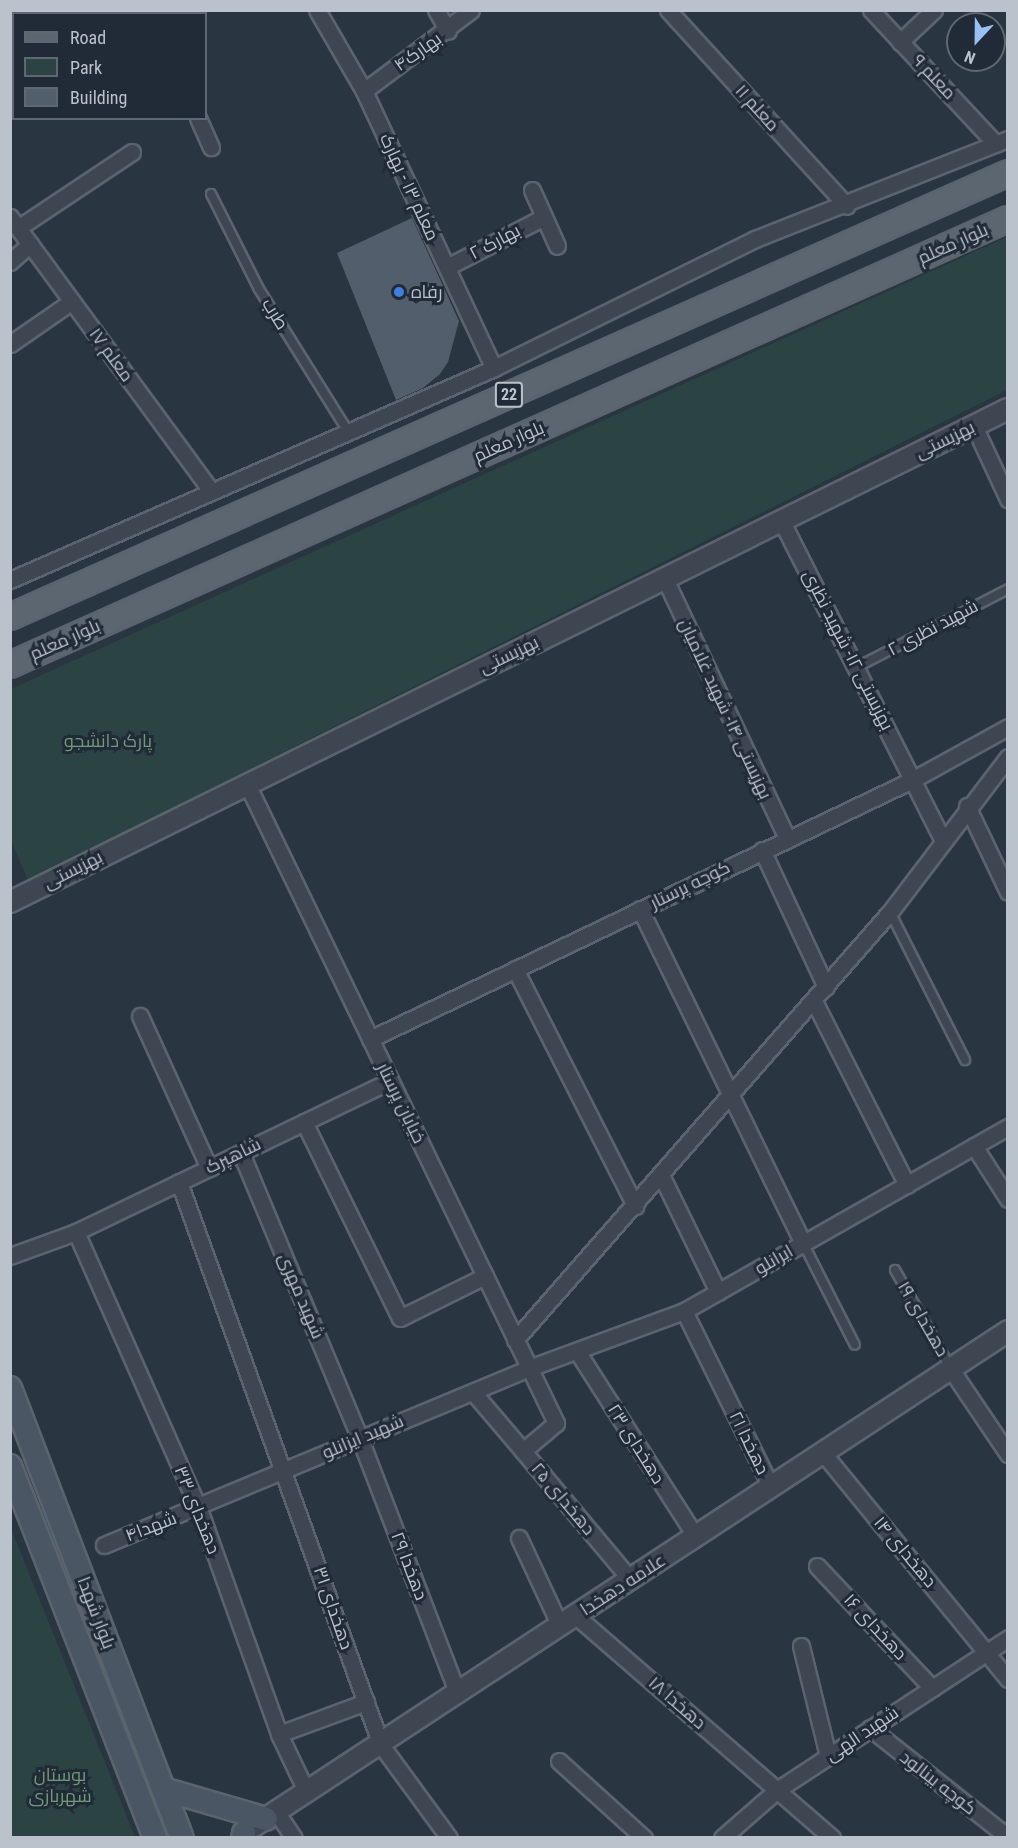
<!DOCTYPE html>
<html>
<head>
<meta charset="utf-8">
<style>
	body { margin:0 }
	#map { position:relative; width:1018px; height:1848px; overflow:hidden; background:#293541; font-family:"Roboto Condensed",Cairo,sans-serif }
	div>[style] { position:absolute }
	.green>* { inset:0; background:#2c4343 }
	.building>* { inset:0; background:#525e6c }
	.roads { filter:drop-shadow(2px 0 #5b646e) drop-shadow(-2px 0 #5b646e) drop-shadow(0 2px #5b646e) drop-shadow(0 -2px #5b646e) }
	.service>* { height:8px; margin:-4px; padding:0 4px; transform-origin:4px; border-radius:4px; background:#3d4651 }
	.minor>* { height:15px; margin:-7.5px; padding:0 7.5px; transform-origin:7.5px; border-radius:7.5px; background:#3d4651 }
	.tertiary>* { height:20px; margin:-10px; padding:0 10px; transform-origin:10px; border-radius:10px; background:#3d4651 }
	.secondary>* { height:22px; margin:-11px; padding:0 11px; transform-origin:11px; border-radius:11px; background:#4b5664 }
	.primary>* { height:24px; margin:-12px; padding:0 12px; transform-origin:12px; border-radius:12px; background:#5b6671 }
	.dots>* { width:16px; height:16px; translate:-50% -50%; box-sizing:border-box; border:3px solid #212b37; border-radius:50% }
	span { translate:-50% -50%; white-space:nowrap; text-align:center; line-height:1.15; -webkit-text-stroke:6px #212b37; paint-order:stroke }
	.shield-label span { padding:2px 4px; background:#212b37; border:2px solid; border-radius:4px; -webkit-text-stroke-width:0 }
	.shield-label { font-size:16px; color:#bac2cb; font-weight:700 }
	.street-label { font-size:18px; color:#bac2cb }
	.poi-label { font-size:18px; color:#bac2cb }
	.left { translate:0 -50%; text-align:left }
	.park-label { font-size:18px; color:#729a79 }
	.frame { position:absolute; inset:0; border:12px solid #bac2cb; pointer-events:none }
	.legend { position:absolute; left:12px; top:12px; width:195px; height:108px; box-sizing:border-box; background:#212b37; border:2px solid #5e6772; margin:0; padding:8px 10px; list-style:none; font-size:18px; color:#bac2cb }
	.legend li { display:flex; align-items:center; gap:12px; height:30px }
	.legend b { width:30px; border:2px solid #5e6772 }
	.north { position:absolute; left:946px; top:12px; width:60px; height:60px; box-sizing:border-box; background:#212b37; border:2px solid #5e6772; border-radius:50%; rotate:202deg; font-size:16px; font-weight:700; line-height:24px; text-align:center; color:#bac2cb }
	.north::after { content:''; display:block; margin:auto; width:21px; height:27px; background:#98c0f2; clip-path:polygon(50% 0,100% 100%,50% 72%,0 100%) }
</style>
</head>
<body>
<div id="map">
	<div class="green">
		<div style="clip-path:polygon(1007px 237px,1007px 390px,28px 880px,11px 841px,11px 689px)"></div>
		<div style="clip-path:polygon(10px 1526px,133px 1832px,135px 1837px,11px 1837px)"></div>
	</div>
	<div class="building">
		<div style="clip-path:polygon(412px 218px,459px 321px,448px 362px,440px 374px,423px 388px,396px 400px,337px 253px)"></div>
	</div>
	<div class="roads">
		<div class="service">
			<div style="left:211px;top:194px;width:106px;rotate:63.2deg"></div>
			<div style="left:259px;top:289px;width:166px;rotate:58deg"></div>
			<div style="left:859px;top:666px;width:168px;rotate:-27.3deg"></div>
			<div style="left:890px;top:912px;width:166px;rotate:63.1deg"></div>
			<div style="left:803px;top:1243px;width:114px;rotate:63deg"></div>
			<div style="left:895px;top:1270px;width:112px;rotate:60.4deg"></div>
		</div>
		<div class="minor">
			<div style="left:110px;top:10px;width:4px;rotate:76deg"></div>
			<div style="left:317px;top:10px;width:94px;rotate:59.9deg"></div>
			<div style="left:364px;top:91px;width:306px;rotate:64.9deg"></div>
			<div style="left:436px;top:10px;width:24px;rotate:60deg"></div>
			<div style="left:668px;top:10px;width:265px;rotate:47.6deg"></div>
			<div style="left:871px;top:10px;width:183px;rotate:47deg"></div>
			<div style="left:176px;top:14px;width:8px;rotate:-30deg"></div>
			<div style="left:900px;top:42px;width:47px;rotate:-43.3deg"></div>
			<div style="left:10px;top:80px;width:4px;rotate:-14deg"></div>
			<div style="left:364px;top:91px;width:134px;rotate:-37.1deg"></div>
			<div style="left:198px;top:118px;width:32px;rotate:66deg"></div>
			<div style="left:532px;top:190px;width:61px;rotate:65.9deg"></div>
			<div style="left:10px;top:217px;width:341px;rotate:53.7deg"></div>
			<div style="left:18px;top:228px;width:137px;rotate:-33.7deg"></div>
			<div style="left:10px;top:262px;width:27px;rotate:-42deg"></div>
			<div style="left:447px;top:267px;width:109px;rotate:-27.3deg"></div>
			<div style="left:10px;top:344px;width:75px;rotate:-34.7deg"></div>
			<div style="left:974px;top:426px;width:81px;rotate:65deg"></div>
			<div style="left:782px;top:522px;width:357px;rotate:63.2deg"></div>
			<div style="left:665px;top:579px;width:286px;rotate:64.8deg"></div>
			<div style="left:10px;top:580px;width:528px;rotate:-23.65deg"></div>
			<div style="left:494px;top:368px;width:291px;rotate:-26.3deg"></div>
			<div style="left:755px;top:239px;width:272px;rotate:-21.6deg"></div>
			<div style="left:247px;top:784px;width:710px;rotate:64.19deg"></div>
			<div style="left:556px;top:1423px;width:43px;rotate:139.7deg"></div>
			<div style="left:523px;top:1451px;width:168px;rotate:50.1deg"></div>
			<div style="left:967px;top:806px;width:95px;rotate:64.5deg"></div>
			<div style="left:762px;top:850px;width:151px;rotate:65deg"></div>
			<div style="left:640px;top:909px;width:372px;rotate:64deg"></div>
			<div style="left:515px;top:969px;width:266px;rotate:63.1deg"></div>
			<div style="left:814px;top:1001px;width:206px;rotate:63.2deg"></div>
			<div style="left:140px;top:1016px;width:167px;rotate:65.6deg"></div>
			<div style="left:370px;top:1039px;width:601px;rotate:-25.54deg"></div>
			<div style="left:912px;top:780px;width:110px;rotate:-28.9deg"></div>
			<div style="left:304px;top:1122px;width:218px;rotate:63.9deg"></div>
			<div style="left:400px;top:1318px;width:95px;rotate:-26.3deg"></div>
			<div style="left:974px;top:1146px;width:63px;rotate:57.3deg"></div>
			<div style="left:241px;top:1153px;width:310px;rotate:67.4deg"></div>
			<div style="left:360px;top:1439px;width:273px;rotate:69deg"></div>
			<div style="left:662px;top:1177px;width:128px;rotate:64deg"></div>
			<div style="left:179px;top:1182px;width:598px;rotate:70.26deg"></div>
			<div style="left:381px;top:1745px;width:115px;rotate:53.8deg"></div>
			<div style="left:76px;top:1232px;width:303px;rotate:66.1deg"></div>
			<div style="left:199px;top:1509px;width:239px;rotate:70.4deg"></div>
			<div style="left:279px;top:1734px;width:65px;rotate:64.6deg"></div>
			<div style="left:10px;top:1256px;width:70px;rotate:-20deg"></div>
			<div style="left:76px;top:1232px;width:348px;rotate:-25.7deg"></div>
			<div style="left:684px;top:1311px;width:196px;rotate:63.7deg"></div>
			<div style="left:515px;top:1340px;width:569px;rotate:-48.78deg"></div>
			<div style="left:890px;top:912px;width:195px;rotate:-52.7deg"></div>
			<div style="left:577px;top:1351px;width:221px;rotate:57.4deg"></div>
			<div style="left:950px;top:1368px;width:104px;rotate:56deg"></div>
			<div style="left:473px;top:1392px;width:77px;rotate:49.7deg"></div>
			<div style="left:823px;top:1453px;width:292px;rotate:50.7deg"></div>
			<div style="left:519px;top:1538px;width:97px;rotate:65deg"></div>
			<div style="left:104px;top:1545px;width:460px;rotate:-22.6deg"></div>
			<div style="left:529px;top:1368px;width:165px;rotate:-20.2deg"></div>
			<div style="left:684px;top:1311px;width:373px;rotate:-29.6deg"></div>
			<div style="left:817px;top:1566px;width:168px;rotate:46.7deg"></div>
			<div style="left:576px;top:1616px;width:339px;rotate:40.9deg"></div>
			<div style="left:801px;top:1646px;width:113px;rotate:76.2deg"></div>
			<div style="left:870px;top:1728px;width:176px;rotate:38.3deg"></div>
			<div style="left:279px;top:1734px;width:93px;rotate:-20.2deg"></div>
			<div style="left:559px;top:1761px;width:115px;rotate:42.2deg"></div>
			<div style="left:277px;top:1813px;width:30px;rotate:56deg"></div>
			<div style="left:722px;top:1838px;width:73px;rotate:-41.1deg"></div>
			<div style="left:777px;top:1790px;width:277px;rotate:-33.3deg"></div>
		</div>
		<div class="tertiary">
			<div style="left:10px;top:902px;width:1113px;rotate:-26.29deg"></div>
			<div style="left:254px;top:1826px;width:902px;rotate:-33.28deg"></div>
		</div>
		<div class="secondary">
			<div style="left:10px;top:1388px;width:482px;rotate:69.1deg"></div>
			<div style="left:10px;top:1466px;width:399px;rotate:68.7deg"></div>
			<div style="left:163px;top:1789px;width:107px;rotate:16.2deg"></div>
			<div style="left:243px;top:1838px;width:5px;rotate:-79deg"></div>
		</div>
		<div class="primary">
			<div style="left:10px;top:617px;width:1092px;rotate:-23.98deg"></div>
			<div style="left:10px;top:665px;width:1093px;rotate:-24.08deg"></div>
		</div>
	</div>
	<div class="dots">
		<div style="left:399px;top:292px;background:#3f7fe0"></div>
	</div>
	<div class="shield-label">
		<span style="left:509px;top:395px">22</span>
	</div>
	<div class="street-label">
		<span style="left:418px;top:52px;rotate:-35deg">بهارک۴</span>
		<span style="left:934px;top:77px;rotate:47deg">معلم ۹</span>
		<span style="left:757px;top:108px;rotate:48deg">معلم ۱۱</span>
		<span style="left:409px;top:187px;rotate:65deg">معلم ۱۳ - بهارک</span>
		<span style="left:495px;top:242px;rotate:-28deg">بهارک ۲</span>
		<span style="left:953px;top:244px;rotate:-24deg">بلوار معلم</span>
		<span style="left:275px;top:314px;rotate:58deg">طرب</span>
		<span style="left:111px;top:355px;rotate:54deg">معلم ۱۷</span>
		<span style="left:945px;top:440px;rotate:-26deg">بهزیستی</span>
		<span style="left:509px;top:442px;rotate:-24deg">بلوار معلم</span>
		<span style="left:933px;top:628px;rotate:-28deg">شهید نظری ۲</span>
		<span style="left:65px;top:640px;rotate:-24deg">بلوار معلم</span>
		<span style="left:848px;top:650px;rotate:63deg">بهزیستی ۱۲- شهید نظری</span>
		<span style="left:509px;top:655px;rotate:-26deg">بهزیستی</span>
		<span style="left:725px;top:709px;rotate:65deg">بهزیستی ۱۴- شهید غلامیان</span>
		<span style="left:73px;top:870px;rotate:-27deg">بهزیستی</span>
		<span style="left:690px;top:885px;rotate:-26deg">کوچه پرستار</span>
		<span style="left:401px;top:1103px;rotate:64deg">خیابان پرستار</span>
		<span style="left:233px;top:1156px;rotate:-26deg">شاهپرک</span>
		<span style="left:774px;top:1260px;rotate:-30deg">ایرانلو</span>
		<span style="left:301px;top:1296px;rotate:67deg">شهید مهری</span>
		<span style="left:923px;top:1319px;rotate:60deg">دهخدای ۱۹</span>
		<span style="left:363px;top:1437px;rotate:-23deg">شهید ایزانلو</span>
		<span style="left:749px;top:1443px;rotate:64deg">دهخدا ۲۱</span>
		<span style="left:636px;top:1444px;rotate:58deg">دهخدای ۲۳</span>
		<span style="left:563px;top:1499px;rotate:50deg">دهخدای ۲۵</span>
		<span style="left:197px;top:1510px;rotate:68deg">دهخدای ۳۳</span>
		<span style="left:151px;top:1527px;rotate:-21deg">شهدا۴</span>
		<span style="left:905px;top:1552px;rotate:50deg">دهخدای ۱۴</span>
		<span style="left:409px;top:1566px;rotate:69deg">دهخدا ۲۹</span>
		<span style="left:623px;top:1585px;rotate:-33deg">علامه دهخدا</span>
		<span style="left:333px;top:1608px;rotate:71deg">دهخدای ۳۱</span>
		<span style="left:96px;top:1613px;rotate:69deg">بلوار شهدا</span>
		<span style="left:875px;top:1627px;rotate:47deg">دهخدای ۱۶</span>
		<span style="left:677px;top:1703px;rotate:41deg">دهخدا ۱۸</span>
		<span style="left:862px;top:1734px;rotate:-34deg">شهید الهی</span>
		<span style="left:938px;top:1783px;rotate:38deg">کوچه بینالود</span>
	</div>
	<div class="poi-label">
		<span class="left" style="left:411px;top:292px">رفاه</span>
	</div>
	<div class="park-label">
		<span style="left:108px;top:741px">پارک دانشجو</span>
		<span style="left:60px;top:1786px">بوستان<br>شهربازی</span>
	</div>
	<div class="frame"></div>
	<ul class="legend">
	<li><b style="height:8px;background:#5b6671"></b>Road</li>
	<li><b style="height:16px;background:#2c4343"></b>Park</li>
	<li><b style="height:16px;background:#525e6c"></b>Building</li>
	</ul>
	<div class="north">N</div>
</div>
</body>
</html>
